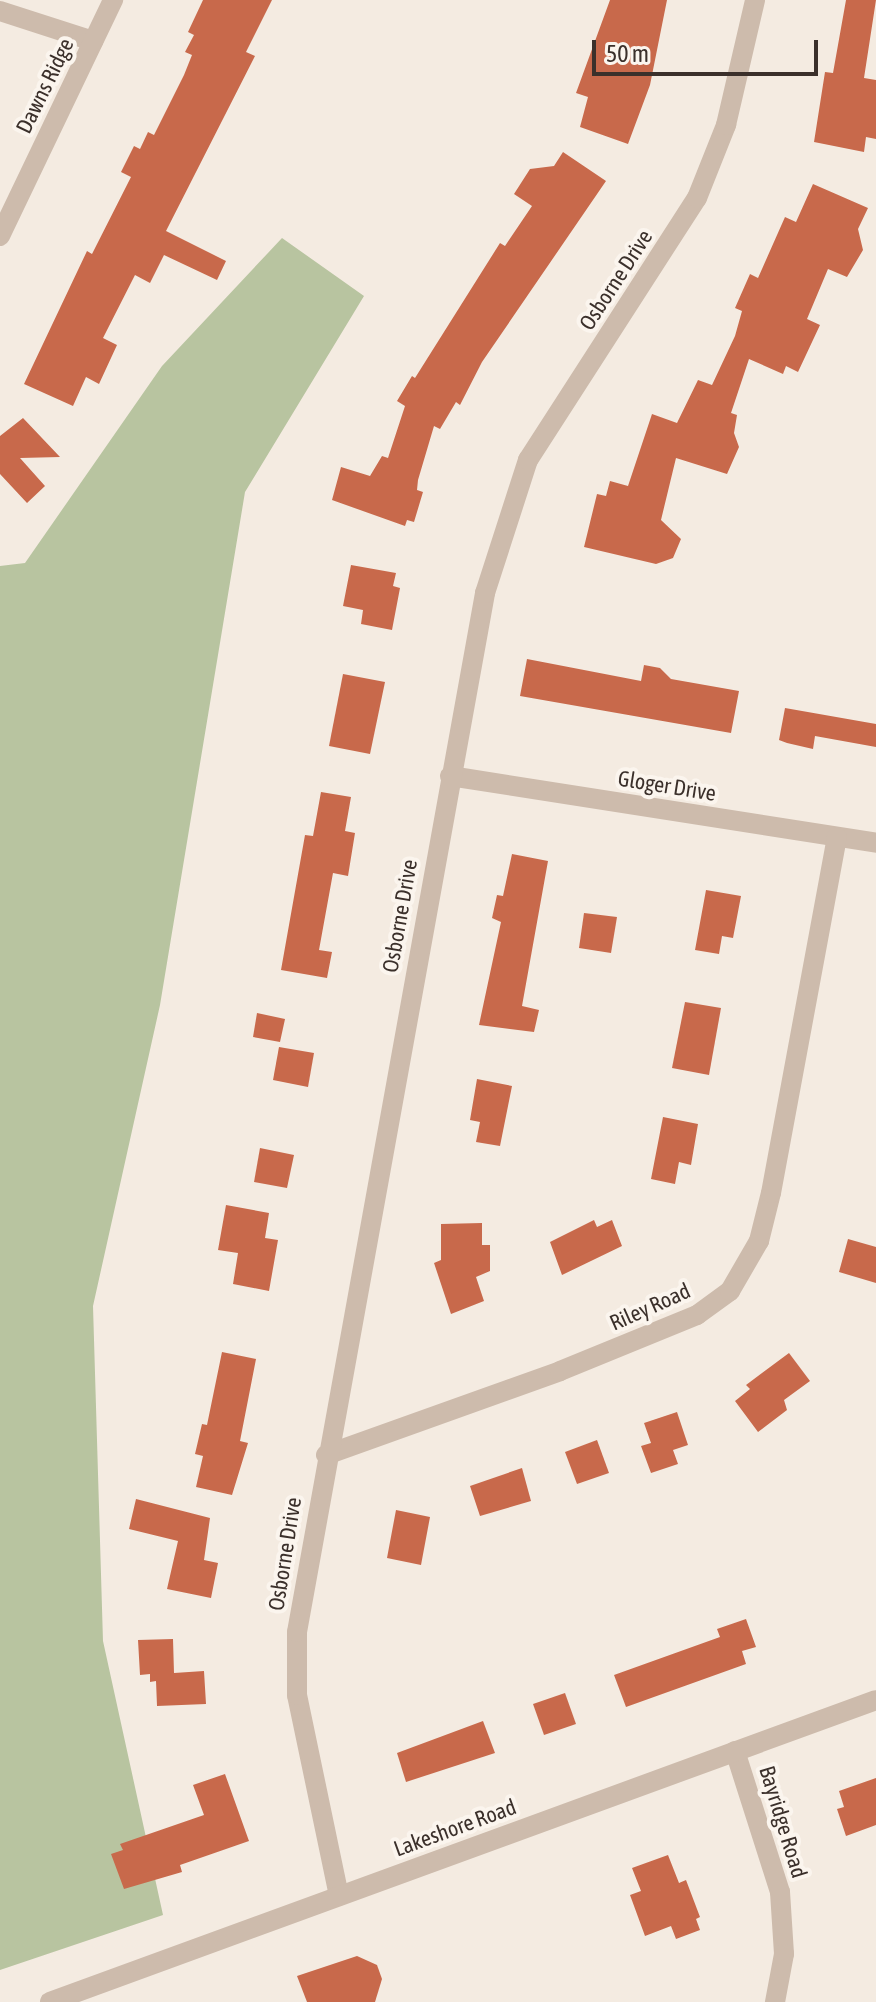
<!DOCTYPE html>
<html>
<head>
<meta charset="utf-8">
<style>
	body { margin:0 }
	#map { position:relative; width:876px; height:2002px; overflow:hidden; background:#f4ebe1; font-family:"Asap Condensed",sans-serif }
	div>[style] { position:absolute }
	.green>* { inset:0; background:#b8c4a0 }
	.building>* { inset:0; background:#c8694b }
	.minor>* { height:20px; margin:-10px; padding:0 10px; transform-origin:10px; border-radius:10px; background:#cdbbac }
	span { translate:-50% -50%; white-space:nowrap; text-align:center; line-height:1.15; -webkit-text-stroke:8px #fbf5ee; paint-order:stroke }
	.street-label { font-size:22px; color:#3b302b }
	.scale { position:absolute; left:592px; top:40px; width:226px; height:36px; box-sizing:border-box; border:4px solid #3b302b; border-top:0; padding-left:10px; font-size:24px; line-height:28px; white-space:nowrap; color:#3b302b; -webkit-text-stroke:6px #fbf5ee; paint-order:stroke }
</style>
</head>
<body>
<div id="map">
	<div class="green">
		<div style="clip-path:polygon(282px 238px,364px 296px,245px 492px,160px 1005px,93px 1306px,103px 1641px,163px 1915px,0 1970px,0 566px,25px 563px,162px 366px)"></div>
	</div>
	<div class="building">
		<div style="clip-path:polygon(203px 0,272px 0,246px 52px,255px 56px,166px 231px,226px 261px,217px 280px,164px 255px,150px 283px,135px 275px,103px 338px,117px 345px,99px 384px,86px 377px,73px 406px,24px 384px,87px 251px,92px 254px,131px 177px,121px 172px,134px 146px,140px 149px,148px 132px,154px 135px,184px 75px,192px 55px,185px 52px,194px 35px,188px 32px)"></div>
		<div style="clip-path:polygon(610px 0,667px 0,650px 85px,628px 144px,580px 127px,588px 97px,576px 93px)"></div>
		<div style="clip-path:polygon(846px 0,876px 0,864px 78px,876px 80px,876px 139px,866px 137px,864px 152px,814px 142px,825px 72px,833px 73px)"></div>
		<div style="clip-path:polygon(563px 152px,606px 181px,482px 362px,460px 405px,456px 402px,440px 429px,434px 426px,418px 480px,417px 490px,423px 492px,414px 522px,407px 520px,405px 526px,332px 500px,341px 467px,370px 476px,382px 456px,388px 458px,405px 406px,397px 401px,412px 376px,415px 378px,500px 243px,505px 246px,532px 206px,514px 194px,530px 169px,554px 166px)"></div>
		<div style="clip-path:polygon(813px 184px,868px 208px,858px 229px,863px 250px,847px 277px,828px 269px,807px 319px,820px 325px,798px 372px,786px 366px,783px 374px,749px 359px,731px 413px,737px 415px,734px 433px,739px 447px,727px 474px,676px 458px,661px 520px,681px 539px,673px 558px,656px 564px,584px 547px,597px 494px,606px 496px,610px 481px,628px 486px,652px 414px,677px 423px,698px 380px,712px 385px,735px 336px,742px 311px,735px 308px,750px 274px,758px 278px,785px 217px,796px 222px)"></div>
		<div style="clip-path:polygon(23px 418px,60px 457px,20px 458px,45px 486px,27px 503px,0 474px,0 436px)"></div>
		<div style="clip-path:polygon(351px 565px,396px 573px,393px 586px,400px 588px,392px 630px,361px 624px,363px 610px,343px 606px)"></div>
		<div style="clip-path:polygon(527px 659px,641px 681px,644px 665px,660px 668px,671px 679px,739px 691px,731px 733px,520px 696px)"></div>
		<div style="clip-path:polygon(343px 674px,385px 682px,370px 754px,329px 746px)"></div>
		<div style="clip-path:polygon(785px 708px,876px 724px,876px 747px,815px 736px,813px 749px,787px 743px,779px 740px)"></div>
		<div style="clip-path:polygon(321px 792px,351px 797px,345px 831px,355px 833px,348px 876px,333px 873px,319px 950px,332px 952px,327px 978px,281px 970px,305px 835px,313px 836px)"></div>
		<div style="clip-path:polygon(512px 854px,548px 861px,522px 1006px,539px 1010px,534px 1032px,479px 1025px,501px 922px,492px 918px,497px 895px,503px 896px)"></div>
		<div style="clip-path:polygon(706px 890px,741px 896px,733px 938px,722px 936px,719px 954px,695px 950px)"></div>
		<div style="clip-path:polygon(584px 913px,617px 917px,611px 953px,579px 948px)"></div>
		<div style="clip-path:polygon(685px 1002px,721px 1008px,709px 1075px,672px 1068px)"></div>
		<div style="clip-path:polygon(257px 1013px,285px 1019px,280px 1042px,253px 1037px)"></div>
		<div style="clip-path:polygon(279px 1047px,314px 1053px,308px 1087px,273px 1080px)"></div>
		<div style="clip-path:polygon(477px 1079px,512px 1086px,500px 1146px,476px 1142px,480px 1122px,470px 1120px)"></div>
		<div style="clip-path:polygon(663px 1117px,698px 1124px,691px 1165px,679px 1162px,675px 1184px,651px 1179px)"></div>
		<div style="clip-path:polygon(260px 1148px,294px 1155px,287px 1188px,254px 1182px)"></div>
		<div style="clip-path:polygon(226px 1205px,269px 1213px,265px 1238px,278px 1240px,269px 1291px,233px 1284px,238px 1253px,218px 1250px)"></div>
		<div style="clip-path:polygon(594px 1220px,597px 1227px,612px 1220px,622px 1246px,562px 1275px,550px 1242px)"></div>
		<div style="clip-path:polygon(482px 1223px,482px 1245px,490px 1245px,490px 1271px,476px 1277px,484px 1301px,451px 1314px,434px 1263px,441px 1260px,441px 1224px)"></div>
		<div style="clip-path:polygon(848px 1239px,876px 1247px,876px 1283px,839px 1272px)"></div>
		<div style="clip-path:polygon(222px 1352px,256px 1359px,240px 1441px,248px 1443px,232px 1495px,196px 1487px,203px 1456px,195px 1454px,202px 1424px,207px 1425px)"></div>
		<div style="clip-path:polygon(789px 1353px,810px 1381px,784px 1400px,787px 1410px,758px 1432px,735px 1401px,750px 1389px,746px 1385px)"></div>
		<div style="clip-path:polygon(677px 1412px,688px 1445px,673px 1450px,678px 1464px,651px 1473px,641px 1446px,651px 1443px,644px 1423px)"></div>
		<div style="clip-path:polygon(597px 1440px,609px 1473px,577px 1484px,565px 1452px)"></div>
		<div style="clip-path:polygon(522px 1468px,531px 1501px,480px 1516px,470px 1486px)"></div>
		<div style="clip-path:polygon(136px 1499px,210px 1518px,204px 1560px,218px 1563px,211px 1598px,167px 1589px,178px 1541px,129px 1529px)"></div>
		<div style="clip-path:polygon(396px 1510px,430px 1517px,421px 1565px,387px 1558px)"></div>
		<div style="clip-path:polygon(746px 1619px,756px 1647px,742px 1651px,746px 1664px,626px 1707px,614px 1675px,720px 1637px,717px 1629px)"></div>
		<div style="clip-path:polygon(173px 1639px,174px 1673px,204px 1671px,206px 1704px,157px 1706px,156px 1681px,150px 1682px,150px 1674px,140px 1675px,138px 1640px)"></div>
		<div style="clip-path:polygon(565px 1693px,576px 1724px,544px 1735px,533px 1704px)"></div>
		<div style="clip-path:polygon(483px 1721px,495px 1753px,406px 1782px,397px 1753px)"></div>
		<div style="clip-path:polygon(225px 1774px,249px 1841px,180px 1865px,182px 1872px,124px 1889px,111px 1854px,123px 1850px,120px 1844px,204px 1815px,193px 1785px)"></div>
		<div style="clip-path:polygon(876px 1778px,876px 1825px,846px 1836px,837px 1809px,844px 1807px,839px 1791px)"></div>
		<div style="clip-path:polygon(668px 1855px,679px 1883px,686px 1880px,700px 1917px,696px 1919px,700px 1930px,676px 1939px,671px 1926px,645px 1936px,630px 1895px,641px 1891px,632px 1868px)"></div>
		<div style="clip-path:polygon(357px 1956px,377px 1965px,382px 1979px,375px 2002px,307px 2002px,297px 1976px)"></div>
	</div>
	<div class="minor">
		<div style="left:0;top:11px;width:98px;rotate:17.9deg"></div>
		<div style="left:0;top:236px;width:262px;rotate:-64.4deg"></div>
		<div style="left:450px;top:776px;width:431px;rotate:8.9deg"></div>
		<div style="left:326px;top:1455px;width:249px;rotate:-19.7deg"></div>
		<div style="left:560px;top:1371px;width:148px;rotate:-22.2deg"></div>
		<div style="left:697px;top:1315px;width:41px;rotate:-36deg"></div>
		<div style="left:730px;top:1291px;width:58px;rotate:-59.9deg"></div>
		<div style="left:759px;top:1241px;width:49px;rotate:-76deg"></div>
		<div style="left:771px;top:1193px;width:362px;rotate:-79.5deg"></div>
		<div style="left:735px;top:1751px;width:148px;rotate:72.3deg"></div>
		<div style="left:780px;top:1892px;width:62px;rotate:86.3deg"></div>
		<div style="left:784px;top:1954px;width:49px;rotate:100.6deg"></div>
		<div style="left:339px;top:1896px;width:205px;rotate:-101.8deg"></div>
		<div style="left:297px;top:1695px;width:63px;rotate:-90deg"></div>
		<div style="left:297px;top:1632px;width:1056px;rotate:-79.74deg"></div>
		<div style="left:485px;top:593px;width:140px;rotate:-72.1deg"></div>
		<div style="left:528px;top:460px;width:312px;rotate:-57.2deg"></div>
		<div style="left:697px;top:198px;width:79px;rotate:-68.3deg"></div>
		<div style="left:726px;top:125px;width:128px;rotate:-76.9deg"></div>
		<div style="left:50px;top:2002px;width:879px;rotate:-20.08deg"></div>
	</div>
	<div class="street-label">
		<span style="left:45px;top:86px;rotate:-64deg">Dawns Ridge</span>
		<span style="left:616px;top:280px;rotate:-57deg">Osborne Drive</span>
		<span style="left:667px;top:786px;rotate:9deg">Gloger Drive</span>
		<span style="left:400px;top:916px;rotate:-80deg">Osborne Drive</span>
		<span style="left:650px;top:1307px;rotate:-24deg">Riley Road</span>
		<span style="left:285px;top:1554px;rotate:-81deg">Osborne Drive</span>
		<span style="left:783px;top:1822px;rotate:73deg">Bayridge Road</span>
		<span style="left:455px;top:1828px;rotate:-20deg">Lakeshore Road</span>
	</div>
	<div class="scale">50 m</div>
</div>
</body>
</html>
